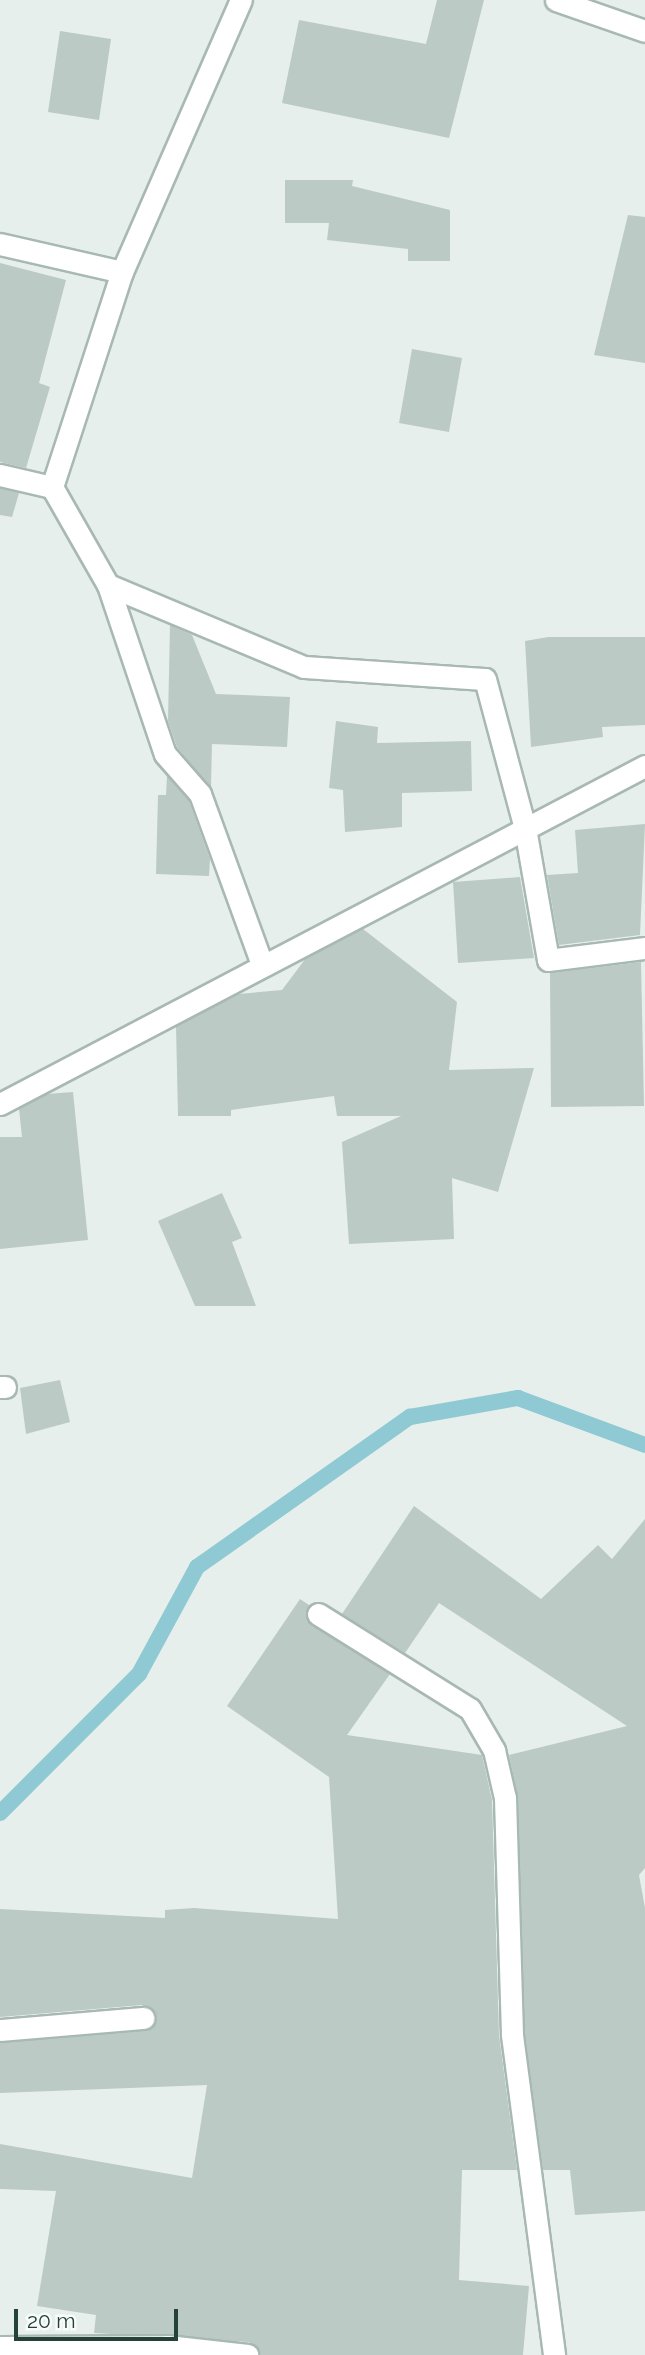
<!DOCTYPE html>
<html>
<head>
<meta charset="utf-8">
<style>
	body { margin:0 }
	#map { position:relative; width:645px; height:2355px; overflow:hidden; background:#e6efeb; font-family:Raleway,sans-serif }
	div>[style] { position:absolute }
	.stream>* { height:16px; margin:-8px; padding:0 8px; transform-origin:8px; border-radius:8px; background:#8ec9d4 }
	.building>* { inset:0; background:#bbcac4 }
	.roads { filter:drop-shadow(2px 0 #a8b8b2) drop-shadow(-2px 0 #a8b8b2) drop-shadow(0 2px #a8b8b2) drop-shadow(0 -2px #a8b8b2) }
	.service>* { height:21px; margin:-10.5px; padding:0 10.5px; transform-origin:10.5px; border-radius:10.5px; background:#fff }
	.minor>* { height:21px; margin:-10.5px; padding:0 10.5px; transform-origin:10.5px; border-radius:10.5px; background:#fff }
	.tertiary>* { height:21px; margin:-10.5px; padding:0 10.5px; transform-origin:10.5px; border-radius:10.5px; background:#fff }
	span { translate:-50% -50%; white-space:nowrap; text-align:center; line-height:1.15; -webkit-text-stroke:5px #f7fbf9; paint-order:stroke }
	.scale { position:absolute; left:14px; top:2309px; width:164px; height:32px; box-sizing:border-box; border:4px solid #24423a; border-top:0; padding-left:9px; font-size:21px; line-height:24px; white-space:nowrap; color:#24423a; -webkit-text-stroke:5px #f7fbf9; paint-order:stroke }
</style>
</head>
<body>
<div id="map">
	<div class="stream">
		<div style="left:0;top:1813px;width:197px;rotate:-45deg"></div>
		<div style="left:139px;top:1674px;width:122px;rotate:-61.5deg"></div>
		<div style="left:197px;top:1567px;width:261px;rotate:-35.2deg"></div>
		<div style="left:410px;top:1417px;width:110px;rotate:-10deg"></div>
		<div style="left:518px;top:1398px;width:135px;rotate:20.3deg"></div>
	</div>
	<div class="building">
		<div style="clip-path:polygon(437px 0,484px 0,449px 138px,282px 103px,299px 20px,426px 44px)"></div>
		<div style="clip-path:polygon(60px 31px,111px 39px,99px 120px,48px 112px)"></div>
		<div style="clip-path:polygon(285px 180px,353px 180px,352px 186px,450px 210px,450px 261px,408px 261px,408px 249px,327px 240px,329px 223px,285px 223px)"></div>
		<div style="clip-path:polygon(628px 215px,645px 217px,645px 363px,594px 355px)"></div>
		<div style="clip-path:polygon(0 263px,66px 280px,39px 383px,50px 387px,26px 468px,0 462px)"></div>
		<div style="clip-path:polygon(412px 349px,462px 358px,449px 432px,399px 423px)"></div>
		<div style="clip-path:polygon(0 488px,19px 493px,12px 517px,0 515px)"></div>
		<div style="clip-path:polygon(170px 625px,192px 635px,216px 694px,290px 697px,287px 747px,212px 744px,211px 788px,177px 747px,168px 721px)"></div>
		<div style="clip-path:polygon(548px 637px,645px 637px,645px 725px,602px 727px,603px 737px,531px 747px,525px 641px)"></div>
		<div style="clip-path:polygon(336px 721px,378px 727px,377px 743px,471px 741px,472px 791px,402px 793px,402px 827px,345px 832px,343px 790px,329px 788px)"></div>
		<div style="clip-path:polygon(167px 776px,189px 801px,210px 859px,209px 876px,156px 874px,158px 795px,166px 795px)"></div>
		<div style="clip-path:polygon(645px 824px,640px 935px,559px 945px,547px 875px,578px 873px,575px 830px)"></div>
		<div style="clip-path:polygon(520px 877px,534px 958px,458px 963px,453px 882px)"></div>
		<div style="clip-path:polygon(363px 929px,457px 1002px,449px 1070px,534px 1068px,498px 1192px,452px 1178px,454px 1239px,349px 1244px,342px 1142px,401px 1116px,337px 1116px,334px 1096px,231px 1110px,231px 1116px,178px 1116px,176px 1026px,239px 994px,282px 990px,306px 958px)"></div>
		<div style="clip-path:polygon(641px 962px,644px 1106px,551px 1107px,550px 973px)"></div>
		<div style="clip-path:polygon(73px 1092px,88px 1240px,0 1249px,0 1137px,22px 1137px,19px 1109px,47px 1094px)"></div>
		<div style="clip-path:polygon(222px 1193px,242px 1238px,232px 1242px,256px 1306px,195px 1306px,158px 1221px)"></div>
		<div style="clip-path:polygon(60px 1380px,70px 1422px,26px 1434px,20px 1388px)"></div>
		<div style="clip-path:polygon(414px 1506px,541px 1599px,598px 1545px,612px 1559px,645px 1519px,645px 1868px,639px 1875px,645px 1908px,645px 2211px,575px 2215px,570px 2170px,543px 2170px,525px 2034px,518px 1798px,509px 1755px,627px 1726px,439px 1603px,405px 1653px,342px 1614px)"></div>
		<div style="clip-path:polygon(300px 1599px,309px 1605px,311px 1625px,390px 1674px,347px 1735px,482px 1755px,492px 1800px,499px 2035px,517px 2170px,462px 2170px,459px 2280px,529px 2286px,523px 2355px,261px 2355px,249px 2342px,94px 2333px,96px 2315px,37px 2306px,56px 2191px,0 2189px,0 2144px,192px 2178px,207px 2085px,0 2093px,0 2043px,144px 2031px,156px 2018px,142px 2005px,0 2017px,0 1909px,165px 1918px,165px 1910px,194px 1908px,338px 1919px,329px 1777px,227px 1706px)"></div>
	</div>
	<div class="roads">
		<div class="service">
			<div style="left:0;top:244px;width:125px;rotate:12.9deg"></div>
			<div style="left:52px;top:487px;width:113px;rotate:60.3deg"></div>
			<div style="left:108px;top:585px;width:178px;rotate:71.4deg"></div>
			<div style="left:165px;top:754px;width:53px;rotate:48.8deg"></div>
			<div style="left:200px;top:794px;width:181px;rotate:70deg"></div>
			<div style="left:108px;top:585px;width:212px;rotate:22.7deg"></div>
			<div style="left:304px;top:667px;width:181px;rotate:3.8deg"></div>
			<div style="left:485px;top:679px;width:154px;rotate:75deg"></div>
			<div style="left:525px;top:828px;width:134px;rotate:80.1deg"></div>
			<div style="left:548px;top:960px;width:98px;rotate:-7.1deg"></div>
			<div style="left:0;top:1387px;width:5px"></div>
			<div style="left:0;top:2030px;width:144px;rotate:-4.8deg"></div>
			<div style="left:0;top:2347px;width:167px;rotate:-0.3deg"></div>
			<div style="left:167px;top:2346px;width:81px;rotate:6.3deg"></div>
		</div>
		<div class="minor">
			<div style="left:0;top:475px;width:53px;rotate:13deg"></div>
			<div style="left:52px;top:487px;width:226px;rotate:-72deg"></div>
			<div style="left:122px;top:272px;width:297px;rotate:-66.4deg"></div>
			<div style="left:0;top:1104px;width:728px;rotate:-27.66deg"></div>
			<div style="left:318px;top:1614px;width:179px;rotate:32deg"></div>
			<div style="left:470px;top:1709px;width:48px;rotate:59.7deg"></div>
			<div style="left:494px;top:1750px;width:49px;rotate:77.1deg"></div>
			<div style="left:505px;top:1798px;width:237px;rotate:88.3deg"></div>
			<div style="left:512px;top:2035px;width:323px;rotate:82.5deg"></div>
		</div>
		<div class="tertiary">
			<div style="left:556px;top:0;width:94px;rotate:19.2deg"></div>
		</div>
	</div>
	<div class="scale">20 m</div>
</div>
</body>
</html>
